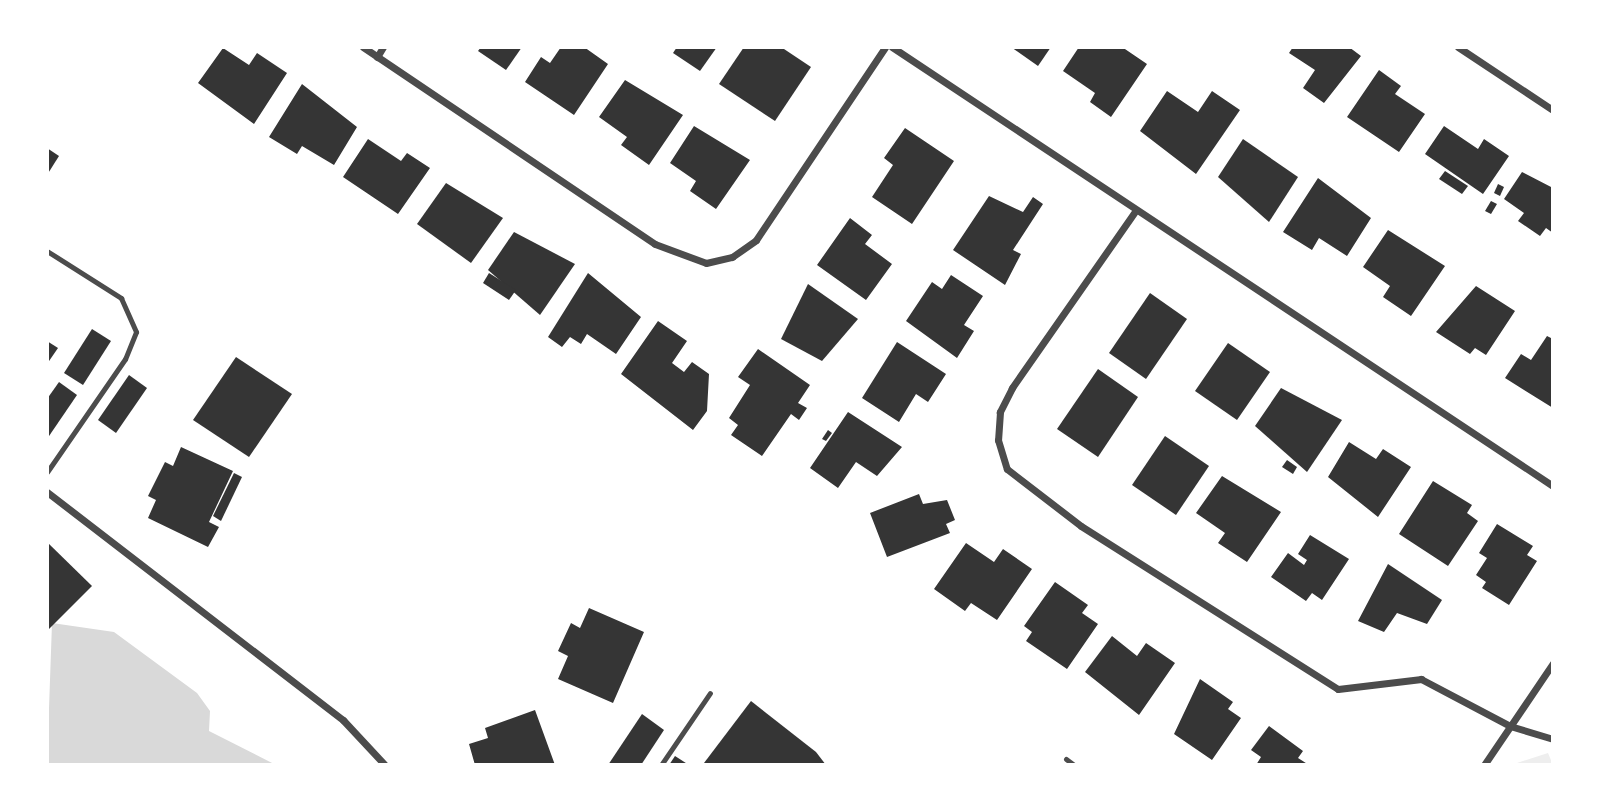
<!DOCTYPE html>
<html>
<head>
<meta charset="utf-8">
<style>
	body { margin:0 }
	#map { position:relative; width:1600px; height:812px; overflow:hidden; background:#fff; font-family:"DejaVu Sans",sans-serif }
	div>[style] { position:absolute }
	.green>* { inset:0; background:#eee }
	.water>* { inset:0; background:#d9d9d9 }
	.building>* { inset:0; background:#353535 }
	.service>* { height:5px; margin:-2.5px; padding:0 2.5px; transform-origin:2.5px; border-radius:2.5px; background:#4c4c4c }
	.minor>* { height:7px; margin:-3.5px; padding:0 3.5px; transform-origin:3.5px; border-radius:3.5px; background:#4c4c4c }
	span { translate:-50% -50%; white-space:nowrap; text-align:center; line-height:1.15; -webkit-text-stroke:7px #fff; paint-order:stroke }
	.frame { position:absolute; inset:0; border:49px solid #fff; pointer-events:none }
</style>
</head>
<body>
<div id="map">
	<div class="green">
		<div style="clip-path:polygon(1548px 753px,1553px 765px,1510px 765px,1517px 763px)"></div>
	</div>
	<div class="water">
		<div style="clip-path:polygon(52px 623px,114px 632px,197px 693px,210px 711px,209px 731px,276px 765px,47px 765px)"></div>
	</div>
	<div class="building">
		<div style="clip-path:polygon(481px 47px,522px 47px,506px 70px,478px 51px)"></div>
		<div style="clip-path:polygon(561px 47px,584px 47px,608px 64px,574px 115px,525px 82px,541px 57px,550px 63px)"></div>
		<div style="clip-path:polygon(677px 47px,717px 47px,700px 71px,673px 53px)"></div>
		<div style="clip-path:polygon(744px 47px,781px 47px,811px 67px,775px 121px,719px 84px)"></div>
		<div style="clip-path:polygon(1011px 47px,1051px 47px,1038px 66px)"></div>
		<div style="clip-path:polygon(1079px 47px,1122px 47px,1147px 64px,1111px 117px,1090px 102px,1095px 93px,1063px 71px)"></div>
		<div style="clip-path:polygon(1293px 47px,1349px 47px,1361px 56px,1324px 103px,1303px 88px,1315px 70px,1289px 53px)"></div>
		<div style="clip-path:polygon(223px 48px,249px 65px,257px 53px,287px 73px,254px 124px,198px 83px)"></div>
		<div style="clip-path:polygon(1379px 70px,1401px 86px,1395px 94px,1425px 114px,1399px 152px,1347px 117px)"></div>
		<div style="clip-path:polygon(625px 80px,683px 115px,649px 165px,621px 145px,627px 137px,599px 117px)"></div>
		<div style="clip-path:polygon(302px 84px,357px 127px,334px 165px,302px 146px,297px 154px,269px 137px)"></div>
		<div style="clip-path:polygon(1167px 91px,1198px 112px,1212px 91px,1240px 110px,1196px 174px,1140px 131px)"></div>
		<div style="clip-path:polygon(694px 126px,750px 160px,716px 209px,690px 191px,696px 181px,670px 163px)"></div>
		<div style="clip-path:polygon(1444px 126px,1478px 149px,1484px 139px,1509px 156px,1483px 194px,1425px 154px)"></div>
		<div style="clip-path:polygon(905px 128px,954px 161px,912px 224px,872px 197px,893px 165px,884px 158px)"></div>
		<div style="clip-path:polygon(368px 139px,401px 161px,407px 153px,430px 168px,398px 214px,343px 177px)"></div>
		<div style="clip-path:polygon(1243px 139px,1298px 177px,1269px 222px,1218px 177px)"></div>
		<div style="clip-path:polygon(47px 148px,59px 156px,47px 175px)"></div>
		<div style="clip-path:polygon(1445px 171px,1468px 186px,1462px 194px,1439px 179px)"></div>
		<div style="clip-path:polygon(1522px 172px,1553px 188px,1553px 233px,1546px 228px,1540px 236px,1518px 221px,1524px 213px,1504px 199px)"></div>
		<div style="clip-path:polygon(1318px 178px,1371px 218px,1347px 256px,1319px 238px,1312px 250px,1283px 232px)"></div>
		<div style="clip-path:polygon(446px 183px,503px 218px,471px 263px,417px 224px)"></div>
		<div style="clip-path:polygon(1498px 184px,1504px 187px,1500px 196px,1494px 193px)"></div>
		<div style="clip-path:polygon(989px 196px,1023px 212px,1033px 197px,1043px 204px,1013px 250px,1021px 254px,1005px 285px,953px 250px)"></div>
		<div style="clip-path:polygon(1491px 201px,1497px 204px,1491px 214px,1485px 211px)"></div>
		<div style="clip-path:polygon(850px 218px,872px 235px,865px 244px,892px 264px,866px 300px,817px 265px)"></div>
		<div style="clip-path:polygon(1388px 230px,1445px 266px,1411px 316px,1383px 297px,1390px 286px,1363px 267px)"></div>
		<div style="clip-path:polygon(514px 232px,575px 264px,540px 315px,488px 270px)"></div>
		<div style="clip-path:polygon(489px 273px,516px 290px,509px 300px,483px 283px)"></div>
		<div style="clip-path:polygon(588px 273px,641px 317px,616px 354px,587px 334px,581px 344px,570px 337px,562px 347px,548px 337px)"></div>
		<div style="clip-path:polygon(951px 275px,983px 296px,964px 325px,974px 331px,957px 358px,906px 321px,932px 282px,942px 289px)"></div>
		<div style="clip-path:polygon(808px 284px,858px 319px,822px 361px,781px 339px)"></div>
		<div style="clip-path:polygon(1476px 286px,1515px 311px,1486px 355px,1475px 348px,1470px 354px,1436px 332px)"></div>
		<div style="clip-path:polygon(1150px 293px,1187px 319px,1146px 379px,1109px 353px)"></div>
		<div style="clip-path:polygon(658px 321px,687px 341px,672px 363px,684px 372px,692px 362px,709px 374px,707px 411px,693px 430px,621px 374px)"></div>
		<div style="clip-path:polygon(92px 329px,111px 341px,83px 385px,64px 373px)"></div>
		<div style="clip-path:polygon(1547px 336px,1553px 339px,1553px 408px,1505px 378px,1521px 354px,1531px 360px)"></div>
		<div style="clip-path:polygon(47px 341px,58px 348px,47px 364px)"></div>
		<div style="clip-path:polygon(897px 342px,946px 374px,928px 402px,916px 394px,899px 422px,862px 398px)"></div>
		<div style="clip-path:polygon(1228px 343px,1270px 372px,1237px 420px,1195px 391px)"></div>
		<div style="clip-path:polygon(758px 349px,810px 385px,798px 403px,807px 408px,799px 420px,791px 414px,762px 456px,731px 435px,738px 425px,729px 418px,750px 385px,738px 377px)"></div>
		<div style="clip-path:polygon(236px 357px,292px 394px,249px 457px,193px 420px)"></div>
		<div style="clip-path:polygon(1098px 369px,1138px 397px,1098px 457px,1057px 429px)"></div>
		<div style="clip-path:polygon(129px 375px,147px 388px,116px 433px,98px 420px)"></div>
		<div style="clip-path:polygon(59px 382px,77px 395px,47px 439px,47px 399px)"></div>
		<div style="clip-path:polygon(1281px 388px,1342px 420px,1307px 472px,1255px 426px)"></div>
		<div style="clip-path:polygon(848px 412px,902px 447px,877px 476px,856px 462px,838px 488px,810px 468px)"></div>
		<div style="clip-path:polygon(828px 430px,832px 433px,826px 441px,822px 439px)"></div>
		<div style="clip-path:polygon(1165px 436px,1209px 466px,1176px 515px,1132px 485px)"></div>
		<div style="clip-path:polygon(1349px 442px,1376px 459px,1383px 449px,1411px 467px,1378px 517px,1328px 477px)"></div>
		<div style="clip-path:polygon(181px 447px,233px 471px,209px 522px,219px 527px,208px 547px,148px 518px,156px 500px,148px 496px,165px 462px,173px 466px)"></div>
		<div style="clip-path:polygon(1287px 460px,1297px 467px,1293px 474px,1282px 467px)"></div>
		<div style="clip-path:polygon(234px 473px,242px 477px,221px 521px,213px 516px)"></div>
		<div style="clip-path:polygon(1222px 476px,1281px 512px,1247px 562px,1218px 543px,1225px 533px,1196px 513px)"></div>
		<div style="clip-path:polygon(1433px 481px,1472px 505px,1467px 513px,1478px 521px,1448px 566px,1399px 534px)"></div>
		<div style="clip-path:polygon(919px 494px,923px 504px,947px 500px,955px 520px,946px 524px,950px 533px,887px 557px,870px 513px)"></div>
		<div style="clip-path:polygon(1497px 524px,1533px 546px,1527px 555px,1537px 561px,1509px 605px,1482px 588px,1486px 582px,1476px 575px,1487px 558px,1479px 553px)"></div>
		<div style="clip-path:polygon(1310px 535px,1349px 559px,1322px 600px,1312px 593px,1306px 601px,1271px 577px,1288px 553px,1304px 565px,1307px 560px,1298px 554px)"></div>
		<div style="clip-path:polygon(47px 542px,92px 586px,47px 631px)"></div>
		<div style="clip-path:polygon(966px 543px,994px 562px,1003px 549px,1032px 569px,997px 620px,971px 603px,965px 611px,934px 589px)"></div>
		<div style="clip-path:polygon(1388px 564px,1442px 600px,1427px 624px,1397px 613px,1384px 632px,1358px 621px)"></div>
		<div style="clip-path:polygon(1055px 582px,1088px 605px,1082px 613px,1098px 624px,1067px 669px,1026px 641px,1032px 632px,1024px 626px)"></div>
		<div style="clip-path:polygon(589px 608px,644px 632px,613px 703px,558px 679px,568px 656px,558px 651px,571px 623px,580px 628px)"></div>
		<div style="clip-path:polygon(1112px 636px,1137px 656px,1146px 643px,1175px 663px,1139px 715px,1085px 672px)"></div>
		<div style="clip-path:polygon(1200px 679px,1233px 702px,1228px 709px,1241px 718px,1212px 760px,1174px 734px)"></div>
		<div style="clip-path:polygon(751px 701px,816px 752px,826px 765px,704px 763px)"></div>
		<div style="clip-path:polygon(535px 710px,555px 765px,475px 765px,469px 744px,488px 738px,485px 728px)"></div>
		<div style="clip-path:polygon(642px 714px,664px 730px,641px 765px,608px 765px)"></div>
		<div style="clip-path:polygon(1269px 726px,1303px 751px,1298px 758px,1309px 765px,1256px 765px,1261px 757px,1251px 750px)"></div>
		<div style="clip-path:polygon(675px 756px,689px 765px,669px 765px)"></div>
	</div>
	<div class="service">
		<div style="left:47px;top:251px;width:88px;rotate:32.4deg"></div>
		<div style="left:121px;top:298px;width:37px;rotate:66deg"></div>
		<div style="left:136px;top:332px;width:29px;rotate:112deg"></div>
		<div style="left:125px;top:359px;width:137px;rotate:124.6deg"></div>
		<div style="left:1066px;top:759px;width:10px;rotate:37deg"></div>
		<div style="left:661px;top:765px;width:87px;rotate:-55.8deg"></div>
	</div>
	<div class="minor">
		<div style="left:363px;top:47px;width:352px;rotate:34deg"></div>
		<div style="left:655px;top:244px;width:54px;rotate:20.4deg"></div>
		<div style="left:706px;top:263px;width:27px;rotate:-13deg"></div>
		<div style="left:732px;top:257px;width:29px;rotate:-35deg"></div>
		<div style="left:756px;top:240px;width:232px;rotate:-56.2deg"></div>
		<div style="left:892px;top:47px;width:793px;rotate:33.59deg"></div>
		<div style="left:1458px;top:47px;width:114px;rotate:33.6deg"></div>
		<div style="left:377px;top:57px;width:12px;rotate:-59deg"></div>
		<div style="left:1136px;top:210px;width:217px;rotate:124.9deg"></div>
		<div style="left:1012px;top:388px;width:27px;rotate:117deg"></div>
		<div style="left:1000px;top:412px;width:28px;rotate:94deg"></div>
		<div style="left:998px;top:440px;width:30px;rotate:73deg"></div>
		<div style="left:1007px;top:469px;width:93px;rotate:37.6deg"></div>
		<div style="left:1081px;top:526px;width:304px;rotate:32.4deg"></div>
		<div style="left:1338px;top:689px;width:84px;rotate:-6.9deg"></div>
		<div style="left:1421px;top:679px;width:101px;rotate:27.8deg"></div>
		<div style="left:1510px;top:726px;width:45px;rotate:16.8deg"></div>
		<div style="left:47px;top:492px;width:374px;rotate:37.6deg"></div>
		<div style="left:343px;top:720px;width:62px;rotate:47deg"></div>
		<div style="left:1484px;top:765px;width:123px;rotate:-55.9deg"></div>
	</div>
	<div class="frame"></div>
</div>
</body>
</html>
